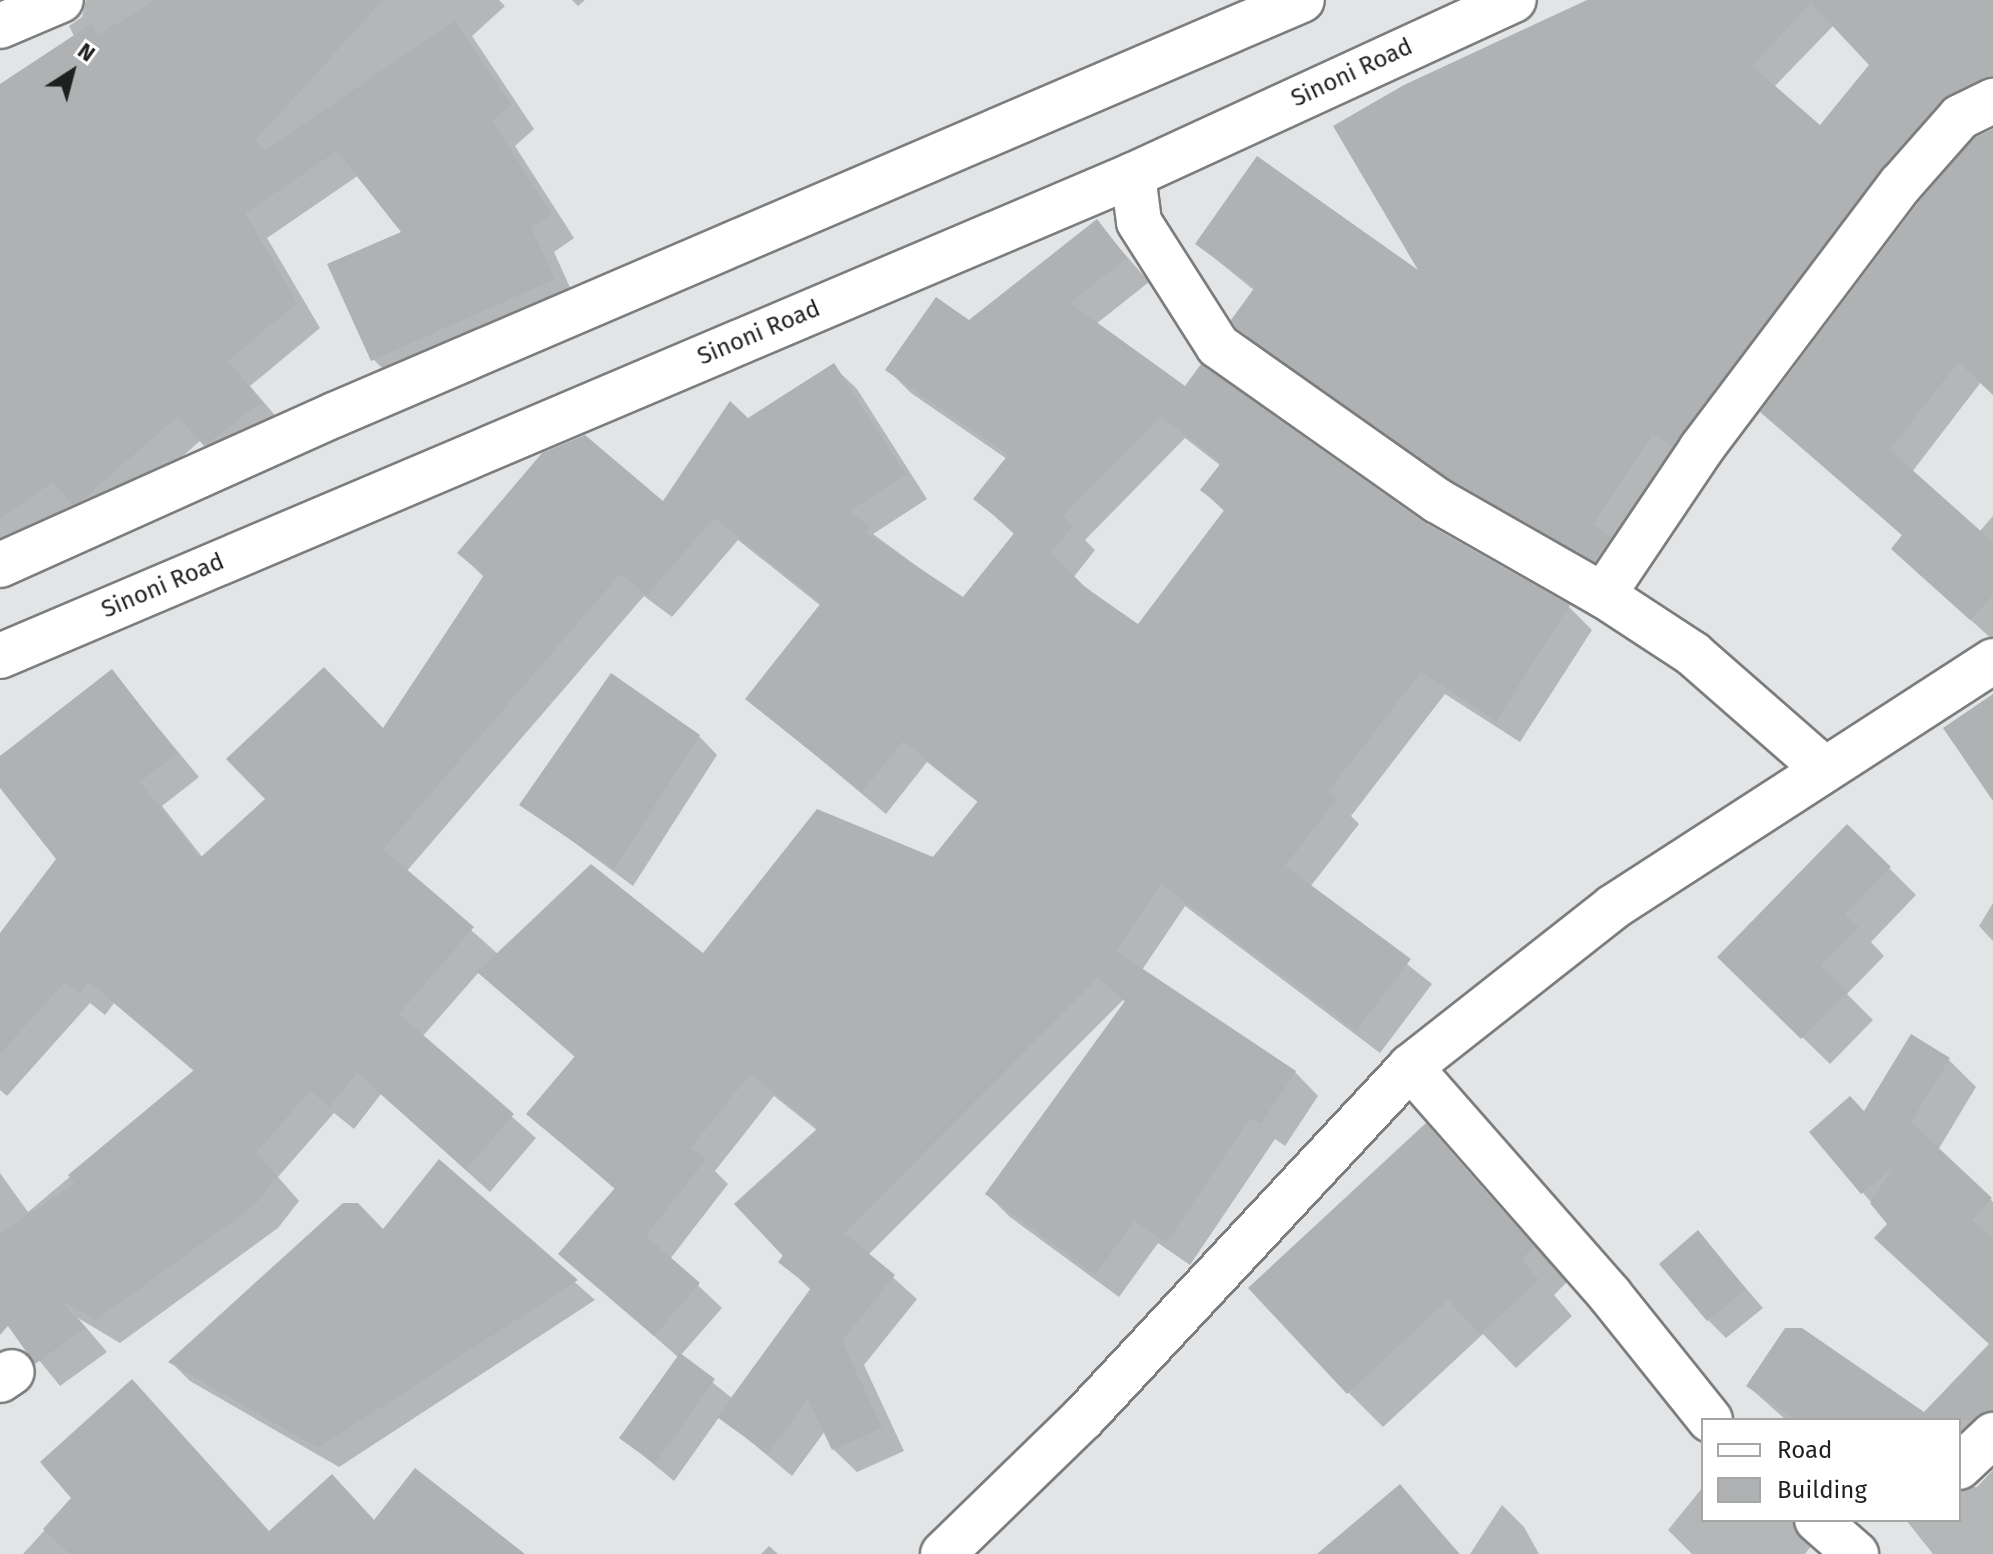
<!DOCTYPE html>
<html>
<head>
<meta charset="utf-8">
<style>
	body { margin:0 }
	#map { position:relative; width:1993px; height:1554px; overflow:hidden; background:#e2e4e5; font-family:"Fira Sans",sans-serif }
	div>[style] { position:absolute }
	.shadow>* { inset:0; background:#0003 }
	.building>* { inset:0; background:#b0b1b3 }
	.roads { filter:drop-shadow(2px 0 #7b7d7e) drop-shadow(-2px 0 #7b7d7e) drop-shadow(0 2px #7b7d7e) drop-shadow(0 -2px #7b7d7e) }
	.minor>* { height:44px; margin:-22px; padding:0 22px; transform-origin:22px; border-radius:22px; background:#fff }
	.tertiary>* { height:44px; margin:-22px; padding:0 22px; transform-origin:22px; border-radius:22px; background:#fff }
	span { translate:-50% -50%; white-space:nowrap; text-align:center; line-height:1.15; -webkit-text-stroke:6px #fff; paint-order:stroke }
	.street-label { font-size:24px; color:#1f2020 }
	.legend { position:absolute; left:1701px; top:1418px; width:260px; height:104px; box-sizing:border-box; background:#fff; border:2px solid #a5a6a6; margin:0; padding:10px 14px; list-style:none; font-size:24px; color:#1f2020 }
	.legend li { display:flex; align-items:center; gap:16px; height:40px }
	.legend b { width:40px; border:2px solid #a5a6a6 }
	.north { position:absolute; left:32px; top:32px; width:80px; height:80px; -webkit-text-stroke:6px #fff; paint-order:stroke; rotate:36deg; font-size:22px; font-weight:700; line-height:32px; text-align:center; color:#1f2020 }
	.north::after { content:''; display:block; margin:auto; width:28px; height:36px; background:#1f2020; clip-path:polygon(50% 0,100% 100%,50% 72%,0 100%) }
</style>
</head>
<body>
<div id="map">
	<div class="shadow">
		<div style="clip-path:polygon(86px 0,499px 0,505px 6px,472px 36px,534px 129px,515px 146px,574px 238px,554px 252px,577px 303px,397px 383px,373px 359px,405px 232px,359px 175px,267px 238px,320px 328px,250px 386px,285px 427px,229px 469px,201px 440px,105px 525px,98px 528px,77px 506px,3px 555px,0 572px,0 86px,75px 38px,69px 26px,82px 17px)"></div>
		<div style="clip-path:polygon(572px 0,585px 0,578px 6px)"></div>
		<div style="clip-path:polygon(evenodd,1592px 0,1993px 0,1993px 106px,1695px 467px,1616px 582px,1476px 502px,1261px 350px,1238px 327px,1255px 291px,1197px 244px,1425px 277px,1592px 0,1834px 25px,1871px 65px,1820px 127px,1774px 87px,1834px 25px)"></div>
		<div style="clip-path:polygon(1993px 130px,1993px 394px,1981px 382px,1912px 472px,1979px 532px,1993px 516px,1993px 640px,1915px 570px,1904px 537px,1763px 412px)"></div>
		<div style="clip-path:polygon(evenodd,1097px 222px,1149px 282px,1096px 324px,1186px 389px,1569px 607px,1592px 630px,1520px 742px,1445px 694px,1351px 816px,1359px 824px,1310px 887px,1432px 984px,1380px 1053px,1185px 906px,1142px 970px,1295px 1072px,1318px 1096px,1285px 1146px,1275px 1139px,1190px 1265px,1158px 1243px,1119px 1297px,1010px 1217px,987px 1194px,1126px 1003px,1123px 1000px,868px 1255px,917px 1299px,864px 1365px,904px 1451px,857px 1472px,833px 1449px,825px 1431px,792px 1476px,720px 1416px,674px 1481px,622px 1438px,679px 1358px,561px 1254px,616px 1190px,529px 1114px,576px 1058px,479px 972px,422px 1037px,536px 1138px,490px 1192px,381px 1094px,354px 1129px,334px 1113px,278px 1177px,299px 1201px,278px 1228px,120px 1343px,78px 1318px,107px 1352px,60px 1386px,0 1312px,0 1173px,28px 1212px,195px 1072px,114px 1003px,105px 1015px,90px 1003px,7px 1096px,0 1090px,0 936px,59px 859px,0 785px,0 759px,112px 672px,199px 777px,162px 806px,203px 858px,383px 731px,485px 578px,459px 553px,663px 504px,748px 421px,833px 366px,857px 389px,927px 499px,873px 534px,963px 600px,1015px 535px,976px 499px,1007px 459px,911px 393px,888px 370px,969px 322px,1097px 222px,1185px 438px,1221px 466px,1202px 490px,1225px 512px,1139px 626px,1073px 578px,1095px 550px,1085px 540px,1185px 438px,1097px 222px,738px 540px,821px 606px,748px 699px,886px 814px,927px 762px,979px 803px,934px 860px,703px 956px,498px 954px,406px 872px,644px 596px,672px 617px,738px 540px,1097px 222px,774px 1096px,818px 1131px,781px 1261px,812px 1291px,733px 1399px,680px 1356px,722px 1308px,670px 1259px,728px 1184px,715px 1171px,774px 1096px)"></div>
		<div style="clip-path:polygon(699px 736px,717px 755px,633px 886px,522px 804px)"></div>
		<div style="clip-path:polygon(1847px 826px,1916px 895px,1871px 942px,1884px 956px,1847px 994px,1873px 1020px,1830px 1064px,1720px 957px)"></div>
		<div style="clip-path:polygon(1993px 903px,1993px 941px,1979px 926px)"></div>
		<div style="clip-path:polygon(1949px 1060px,1976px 1087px,1938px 1150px,1993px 1202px,1993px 1458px,1962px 1487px,1977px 1487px,1993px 1470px,1993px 1554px,1933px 1554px,1906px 1520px,1959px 1520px,1959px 1420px,1786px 1420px,1748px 1386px,1924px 1414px,1991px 1345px,1812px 1132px,1865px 1113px)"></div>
		<div style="clip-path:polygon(1426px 1125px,1567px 1282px,1554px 1295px,1572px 1316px,1516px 1368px,1483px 1334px,1383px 1427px,1348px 1392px)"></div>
		<div style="clip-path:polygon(439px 1162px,595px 1300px,339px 1467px,190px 1381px,171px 1362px,383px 1231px)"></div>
		<div style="clip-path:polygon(1698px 1233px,1763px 1308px,1726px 1338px,1708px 1320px)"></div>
		<div style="clip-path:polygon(1400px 1487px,1460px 1554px,1320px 1554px)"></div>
		<div style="clip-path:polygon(1703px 1487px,1703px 1520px,1794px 1520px,1815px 1541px,1805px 1554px,1692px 1554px,1668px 1530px)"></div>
		<div style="clip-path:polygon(74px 1498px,270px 1533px,355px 1500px,375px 1521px,521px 1554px,23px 1554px)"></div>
		<div style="clip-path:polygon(1502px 1505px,1524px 1527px,1539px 1554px,1470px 1554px)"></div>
		<div style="clip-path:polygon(769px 1546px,778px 1554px,761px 1554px)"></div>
	</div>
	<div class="building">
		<div style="clip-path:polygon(156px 0,383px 0,256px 140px,265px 150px,455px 21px,512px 105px,492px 121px,552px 214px,531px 227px,555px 279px,371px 361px,327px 264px,401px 232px,337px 151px,245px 213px,297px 303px,228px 361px,262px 402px,204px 446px,178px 416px,81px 501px,73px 505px,53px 482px,0 518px,0 84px,91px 24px,98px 35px)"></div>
		<div style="clip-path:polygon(evenodd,1587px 0,1993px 0,1993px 76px,1942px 100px,1882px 168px,1672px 447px,1653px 434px,1593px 524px,1611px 537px,1594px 561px,1451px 480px,1236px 328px,1231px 320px,1255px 287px,1195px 244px,1257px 156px,1418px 270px,1333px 126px,1404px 85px,1587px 0,1811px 3px,1869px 65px,1820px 125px,1752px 66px,1811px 3px)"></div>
		<div style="clip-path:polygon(1993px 129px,1993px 395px,1958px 362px,1890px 450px,1993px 542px,1993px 595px,1970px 620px,1891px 549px,1902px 535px,1760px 412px,1920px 200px,1975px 137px)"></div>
		<div style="clip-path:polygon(evenodd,1097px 219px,1127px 258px,1070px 303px,1185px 386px,1201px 364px,1424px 522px,1570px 605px,1496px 721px,1421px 672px,1328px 792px,1337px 799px,1285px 866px,1411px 959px,1356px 1031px,1161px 884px,1116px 951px,1296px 1071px,1261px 1124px,1250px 1118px,1166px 1243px,1134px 1221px,1095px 1275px,985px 1194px,1125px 1001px,1098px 978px,844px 1233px,895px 1275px,842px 1341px,882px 1428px,832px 1450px,808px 1399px,768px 1454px,717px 1417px,811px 1288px,778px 1262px,783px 1256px,734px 1204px,818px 1128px,750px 1074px,691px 1148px,706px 1159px,646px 1236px,700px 1283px,654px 1336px,558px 1254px,615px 1188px,526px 1114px,575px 1056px,477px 972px,591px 864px,703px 953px,817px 809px,933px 857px,978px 801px,903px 741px,862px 792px,745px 699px,821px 603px,714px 518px,647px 595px,620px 574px,383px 849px,474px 927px,399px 1014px,514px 1114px,466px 1170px,357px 1073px,330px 1107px,310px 1091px,256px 1153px,277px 1176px,255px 1205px,96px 1320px,60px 1300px,85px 1328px,35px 1364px,8px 1326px,0 1335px,0 1233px,75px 1183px,68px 1175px,194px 1070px,89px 982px,80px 993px,65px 982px,0 1054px,0 933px,56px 859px,0 788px,0 756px,112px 669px,177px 753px,140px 782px,200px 858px,265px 799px,226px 759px,324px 667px,383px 728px,484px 575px,457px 553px,542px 453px,585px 435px,663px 501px,730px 401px,748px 418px,834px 363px,906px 475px,849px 511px,869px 527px,865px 532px,963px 597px,1015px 532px,973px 499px,1008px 455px,885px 370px,936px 297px,969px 320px,1097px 219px,1161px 416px,1221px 463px,1200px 490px,1225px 509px,1138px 624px,1086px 588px,1051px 553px,1073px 525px,1063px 516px,1161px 416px)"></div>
		<div style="clip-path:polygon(611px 673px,700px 735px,614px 869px,519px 805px)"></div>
		<div style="clip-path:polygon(1993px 694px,1993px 801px,1943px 728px)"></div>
		<div style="clip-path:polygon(1847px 824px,1891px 867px,1845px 914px,1859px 927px,1821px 966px,1847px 992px,1801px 1039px,1717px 957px)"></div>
		<div style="clip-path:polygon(1911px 1034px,1950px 1058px,1911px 1122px,1992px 1198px,1972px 1220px,1993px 1239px,1993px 1411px,1972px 1420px,1796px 1420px,1746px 1386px,1785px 1328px,1802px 1328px,1924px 1412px,1989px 1344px,1874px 1238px,1887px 1224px,1870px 1203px,1894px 1167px,1861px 1194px,1809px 1132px,1850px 1096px,1864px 1111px)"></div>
		<div style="clip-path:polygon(1426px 1123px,1534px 1247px,1521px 1259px,1539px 1280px,1480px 1334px,1448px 1300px,1347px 1394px,1248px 1288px)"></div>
		<div style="clip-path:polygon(439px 1159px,578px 1280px,318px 1448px,168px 1362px,343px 1203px,358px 1203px,383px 1229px)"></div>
		<div style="clip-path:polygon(1698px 1230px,1746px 1289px,1707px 1321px,1659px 1264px)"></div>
		<div style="clip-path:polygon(680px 1353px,715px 1379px,655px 1464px,619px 1438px)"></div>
		<div style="clip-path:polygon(132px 1379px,269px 1531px,332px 1474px,374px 1520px,415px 1468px,525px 1554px,70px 1554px,43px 1529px,71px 1498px,40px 1462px)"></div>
		<div style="clip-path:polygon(1400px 1484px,1459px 1554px,1317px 1554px)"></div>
	</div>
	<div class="roads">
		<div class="minor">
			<div style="left:0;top:26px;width:66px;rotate:-23.1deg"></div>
			<div style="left:1133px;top:175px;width:47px;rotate:82.7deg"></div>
			<div style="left:1139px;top:222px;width:147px;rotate:57.5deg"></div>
			<div style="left:1218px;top:346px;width:269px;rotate:35.2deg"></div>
			<div style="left:1438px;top:501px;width:190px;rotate:29.7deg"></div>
			<div style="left:1603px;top:595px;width:108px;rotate:33.2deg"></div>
			<div style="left:1693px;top:654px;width:173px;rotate:41.2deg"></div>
			<div style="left:1603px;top:595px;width:176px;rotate:-56.1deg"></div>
			<div style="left:1701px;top:449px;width:332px;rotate:-53deg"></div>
			<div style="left:1901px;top:184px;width:89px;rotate:-48.6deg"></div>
			<div style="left:1960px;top:117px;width:37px;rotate:-26deg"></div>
			<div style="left:1410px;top:1067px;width:303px;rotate:48.7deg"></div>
			<div style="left:1610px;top:1295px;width:160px;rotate:51.3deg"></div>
			<div style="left:0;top:1380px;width:14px;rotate:-34deg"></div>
			<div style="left:1959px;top:1467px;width:47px;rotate:-43.3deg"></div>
			<div style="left:1817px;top:1520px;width:52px;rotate:41.1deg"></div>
			<div style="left:943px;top:1554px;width:195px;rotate:-44.2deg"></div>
			<div style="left:1083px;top:1418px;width:480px;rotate:-47deg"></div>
			<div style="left:1410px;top:1067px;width:258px;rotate:-38.2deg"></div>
			<div style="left:1613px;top:907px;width:453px;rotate:-32.9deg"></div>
		</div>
		<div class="tertiary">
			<div style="left:0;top:565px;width:366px;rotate:-24.2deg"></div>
			<div style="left:334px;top:415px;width:1053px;rotate:-23.21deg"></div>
			<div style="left:0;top:656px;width:1231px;rotate:-23deg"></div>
			<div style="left:1133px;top:175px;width:419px;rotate:-24.7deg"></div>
		</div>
	</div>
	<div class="street-label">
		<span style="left:1352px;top:73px;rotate:-25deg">Sinoni Road</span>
		<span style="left:759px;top:333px;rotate:-23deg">Sinoni Road</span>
		<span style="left:163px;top:586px;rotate:-23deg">Sinoni Road</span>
	</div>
	<ul class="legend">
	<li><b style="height:10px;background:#fff"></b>Road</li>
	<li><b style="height:22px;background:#b0b1b3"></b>Building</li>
	</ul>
	<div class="north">N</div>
</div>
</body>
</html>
